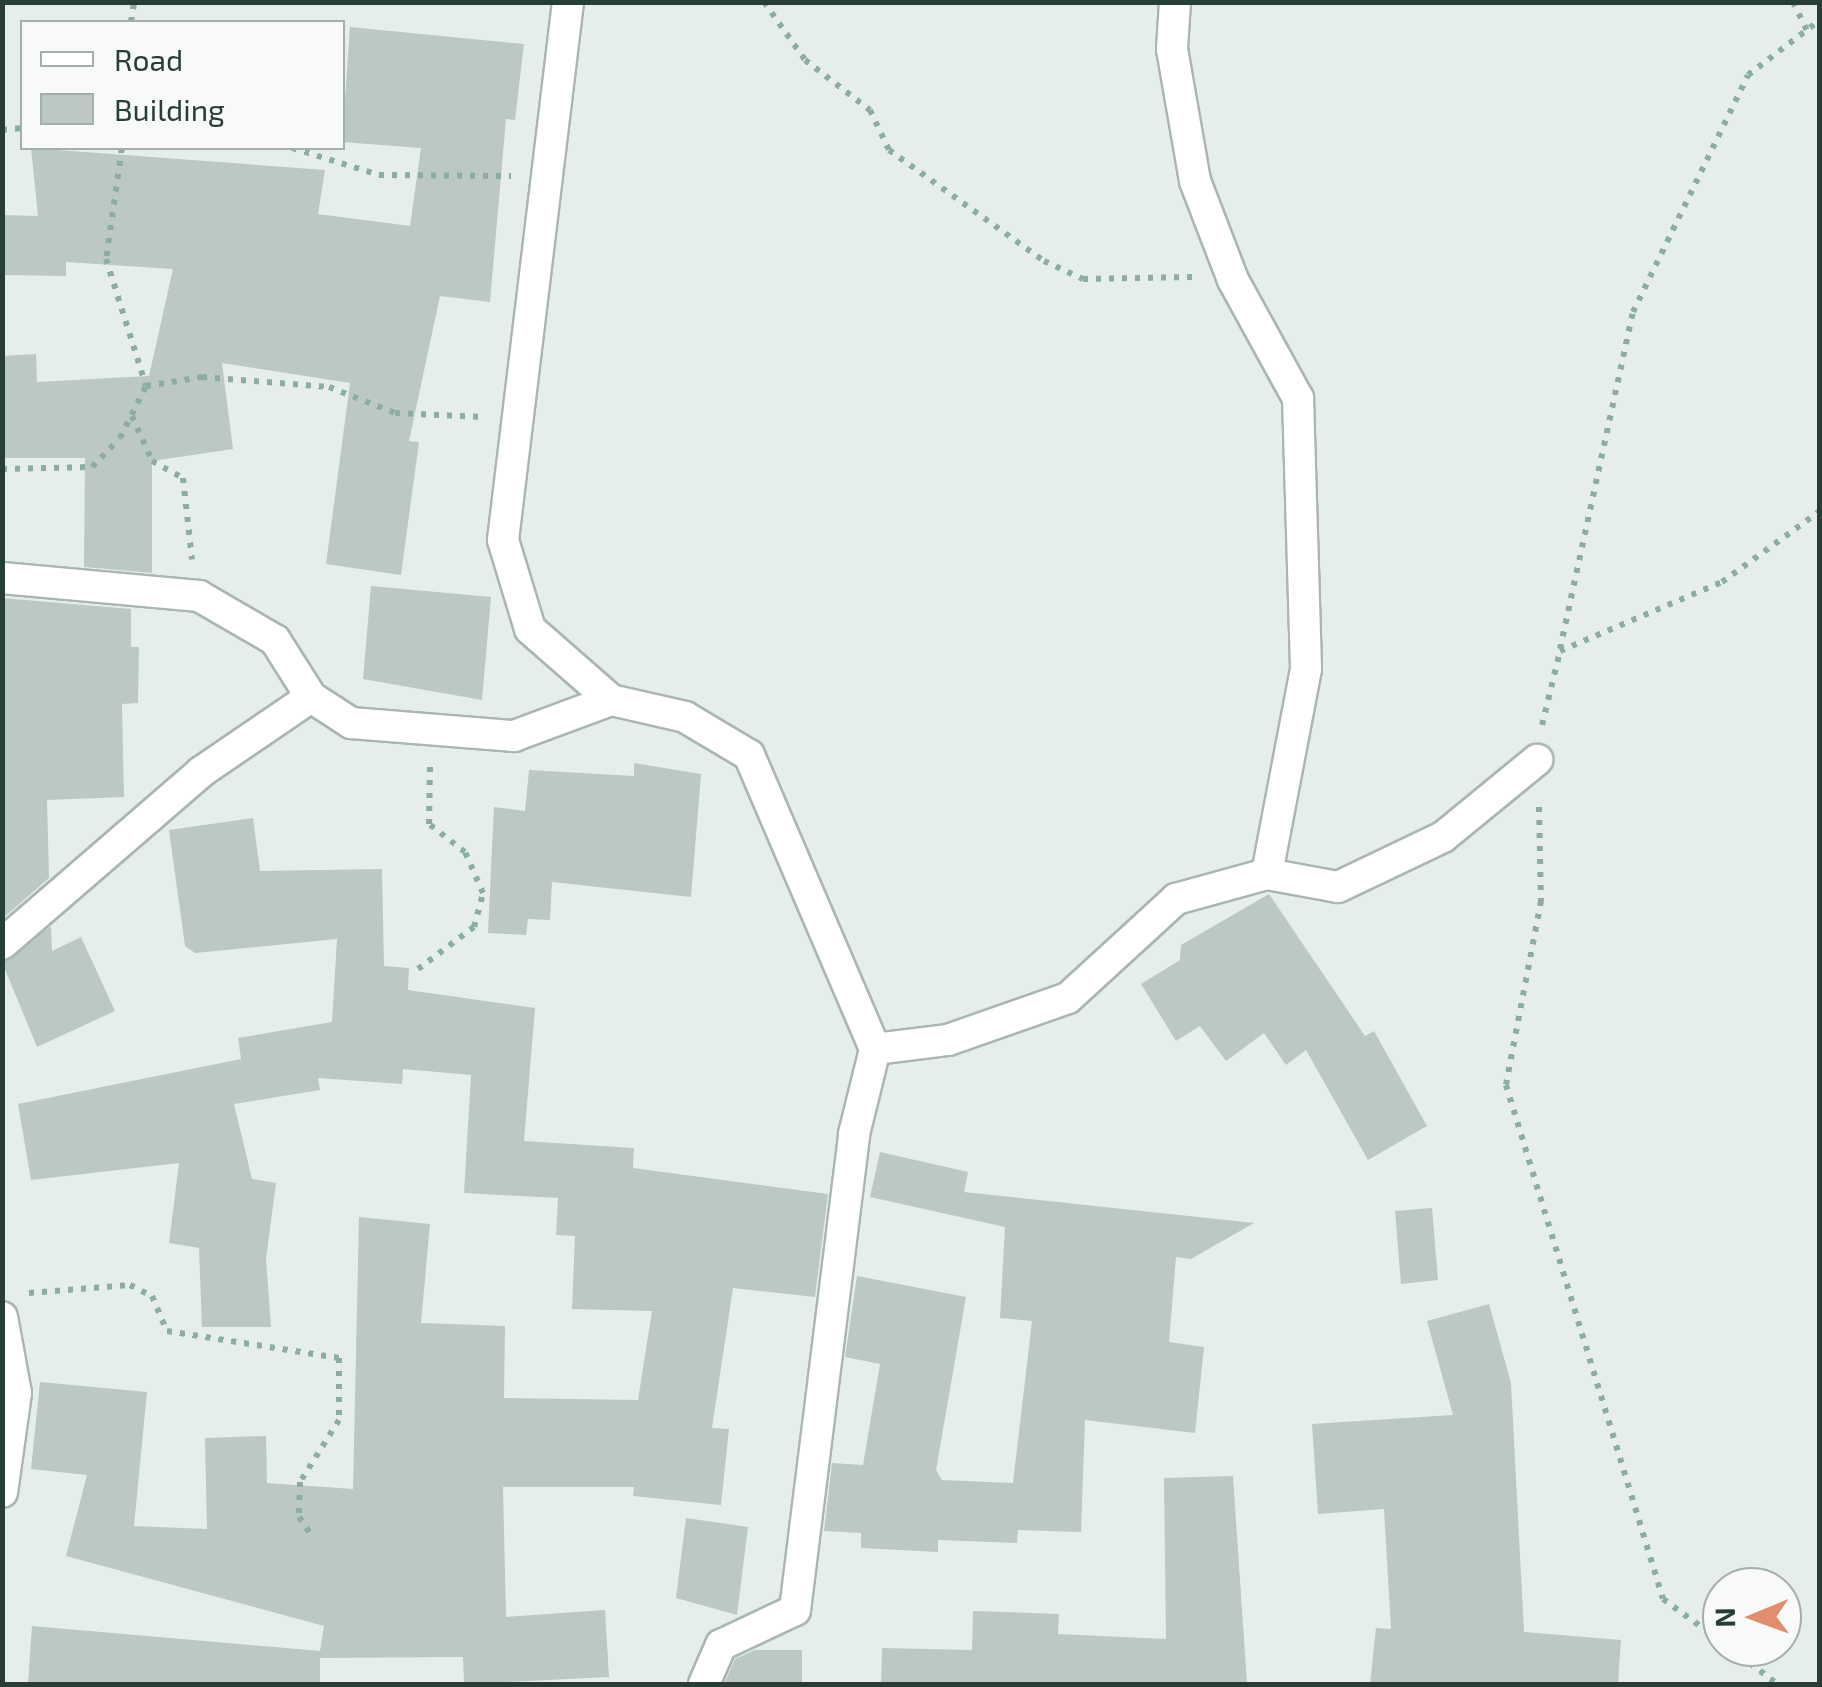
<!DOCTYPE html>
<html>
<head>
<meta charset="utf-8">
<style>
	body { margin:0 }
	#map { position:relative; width:1822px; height:1687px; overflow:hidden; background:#e6eeea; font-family:"Exo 2",sans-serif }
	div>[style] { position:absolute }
	.building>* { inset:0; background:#bcc8c3 }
	.path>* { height:6px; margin-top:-3px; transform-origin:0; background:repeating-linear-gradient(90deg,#8bada3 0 5px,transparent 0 13px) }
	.roads { filter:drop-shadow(2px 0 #a9b6b1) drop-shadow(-2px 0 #a9b6b1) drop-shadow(0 2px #a9b6b1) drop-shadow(0 -2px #a9b6b1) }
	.street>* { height:30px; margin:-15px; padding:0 15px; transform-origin:15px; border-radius:15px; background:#fff }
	span { translate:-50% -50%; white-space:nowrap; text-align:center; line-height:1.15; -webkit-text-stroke:8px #f7faf9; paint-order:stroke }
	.frame { position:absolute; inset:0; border:5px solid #273e38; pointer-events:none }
	.legend { position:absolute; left:20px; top:20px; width:325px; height:130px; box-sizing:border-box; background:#f7faf9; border:2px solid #a4afac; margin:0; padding:12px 18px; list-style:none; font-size:30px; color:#273e38 }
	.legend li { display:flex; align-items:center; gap:20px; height:50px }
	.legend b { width:50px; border:2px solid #a4afac }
	.north { position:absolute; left:1702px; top:1567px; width:100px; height:100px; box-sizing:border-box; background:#f7faf9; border:2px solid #a4afac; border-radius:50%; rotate:269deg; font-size:28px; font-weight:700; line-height:40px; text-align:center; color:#273e38 }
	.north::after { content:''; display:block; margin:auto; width:35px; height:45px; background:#e28d70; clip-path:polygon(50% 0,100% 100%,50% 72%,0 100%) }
</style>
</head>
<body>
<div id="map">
	<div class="building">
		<div style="clip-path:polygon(350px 27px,524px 44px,515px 120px,506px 119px,490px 302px,440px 296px,409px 441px,419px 442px,401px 575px,326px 564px,350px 383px,222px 363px,233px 449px,152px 461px,152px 573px,84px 567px,85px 458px,2px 458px,2px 356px,36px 354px,37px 382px,149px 376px,173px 269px,66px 262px,66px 276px,2px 275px,3px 215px,38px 216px,31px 148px,325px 170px,318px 214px,410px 226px,421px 148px,342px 142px)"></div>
		<div style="clip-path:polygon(371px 586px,491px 597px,482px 700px,363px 679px)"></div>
		<div style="clip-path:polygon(2px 598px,131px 609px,131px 647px,139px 647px,138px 703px,122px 704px,124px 797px,47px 800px,49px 878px,2px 919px)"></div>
		<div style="clip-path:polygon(634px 763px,701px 774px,691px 897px,552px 882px,550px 920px,528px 919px,526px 935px,488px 933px,494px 807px,525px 811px,529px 770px,634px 776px)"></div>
		<div style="clip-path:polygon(253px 818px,260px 871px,382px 869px,384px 966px,409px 968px,408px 990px,535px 1008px,524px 1141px,634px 1148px,633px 1168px,828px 1194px,815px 1297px,733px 1288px,712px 1428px,729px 1429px,721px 1505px,633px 1496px,634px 1487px,503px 1487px,506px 1617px,605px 1610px,609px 1677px,464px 1684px,463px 1657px,320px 1658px,320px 1684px,28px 1684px,32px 1626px,320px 1651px,324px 1626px,66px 1556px,87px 1475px,31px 1469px,40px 1382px,147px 1392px,134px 1526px,207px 1529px,205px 1438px,266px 1436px,267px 1483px,353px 1489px,359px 1217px,430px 1224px,421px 1323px,505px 1326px,504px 1398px,638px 1400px,652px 1311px,572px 1309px,575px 1236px,556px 1235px,558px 1198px,464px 1193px,471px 1075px,403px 1069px,402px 1084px,318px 1078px,320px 1090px,234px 1104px,252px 1179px,276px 1183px,266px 1259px,271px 1327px,202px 1327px,199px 1248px,169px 1243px,179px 1163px,31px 1180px,18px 1104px,241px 1059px,238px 1038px,332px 1022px,337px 939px,195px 953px,185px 946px,169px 830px)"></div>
		<div style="clip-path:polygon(1269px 894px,1365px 1036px,1374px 1031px,1427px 1126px,1368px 1160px,1306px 1050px,1286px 1065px,1264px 1033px,1226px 1061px,1200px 1026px,1176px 1041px,1141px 984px,1180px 960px,1181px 945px)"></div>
		<div style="clip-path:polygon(51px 926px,52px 951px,81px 937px,115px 1011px,37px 1047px,2px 962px)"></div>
		<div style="clip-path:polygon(880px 1152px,968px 1172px,964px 1192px,1254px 1223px,1191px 1259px,1176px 1257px,1169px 1342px,1204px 1347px,1195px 1433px,1085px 1420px,1081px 1532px,1018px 1530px,1017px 1543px,938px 1540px,938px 1552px,861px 1548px,861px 1533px,824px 1531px,832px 1463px,863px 1465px,880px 1364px,845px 1357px,857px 1276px,966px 1297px,936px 1470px,942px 1480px,1013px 1483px,1032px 1321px,1000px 1318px,1005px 1227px,870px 1197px)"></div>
		<div style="clip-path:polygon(1432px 1208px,1438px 1280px,1401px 1284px,1395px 1211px)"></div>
		<div style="clip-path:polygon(1489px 1304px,1511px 1383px,1524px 1632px,1621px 1640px,1618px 1684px,1370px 1684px,1376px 1628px,1391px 1629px,1384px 1509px,1318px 1514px,1312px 1424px,1453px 1415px,1427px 1321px)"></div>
		<div style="clip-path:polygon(1233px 1476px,1247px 1684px,881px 1684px,882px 1648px,972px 1650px,973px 1611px,1059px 1614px,1058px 1634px,1166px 1639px,1164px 1478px)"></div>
		<div style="clip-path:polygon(686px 1518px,748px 1527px,737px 1615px,676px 1598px)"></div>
		<div style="clip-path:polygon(755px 1650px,802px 1650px,802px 1684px,724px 1684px,735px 1659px)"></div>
	</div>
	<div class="path">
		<div style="left:764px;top:2px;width:71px;rotate:54.7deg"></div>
		<div style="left:805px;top:60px;width:82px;rotate:37.6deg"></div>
		<div style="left:870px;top:110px;width:44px;rotate:64.6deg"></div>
		<div style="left:889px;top:150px;width:191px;rotate:35.6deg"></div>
		<div style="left:1044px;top:261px;width:43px;rotate:24.8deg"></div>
		<div style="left:1083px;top:279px;width:109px;rotate:-1.1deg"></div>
		<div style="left:1793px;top:2px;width:32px;rotate:64deg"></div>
		<div style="left:131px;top:22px;width:20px;rotate:-81deg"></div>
		<div style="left:2px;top:130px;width:20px;rotate:-6deg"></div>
		<div style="left:122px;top:148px;width:112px;rotate:98.2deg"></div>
		<div style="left:106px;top:259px;width:133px;rotate:72.5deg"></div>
		<div style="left:292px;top:148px;width:91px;rotate:17.2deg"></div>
		<div style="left:379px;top:175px;width:132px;rotate:0.4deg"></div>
		<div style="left:132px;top:416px;width:49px;rotate:66deg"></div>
		<div style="left:152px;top:461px;width:35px;rotate:29deg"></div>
		<div style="left:183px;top:478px;width:82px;rotate:83.7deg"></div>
		<div style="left:2px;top:469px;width:90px;rotate:-1.3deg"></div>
		<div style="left:92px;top:467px;width:40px;rotate:-46deg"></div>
		<div style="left:120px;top:438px;width:58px;rotate:-63.4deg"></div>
		<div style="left:146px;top:386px;width:57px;rotate:-9.1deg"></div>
		<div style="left:202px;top:377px;width:127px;rotate:4.5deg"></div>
		<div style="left:329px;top:387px;width:71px;rotate:21.5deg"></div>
		<div style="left:395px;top:413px;width:88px;rotate:2.6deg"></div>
		<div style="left:1560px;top:649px;width:345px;rotate:-77.8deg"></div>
		<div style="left:1633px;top:312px;width:263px;rotate:-64.1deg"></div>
		<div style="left:1748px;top:75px;width:91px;rotate:-37.4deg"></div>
		<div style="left:1542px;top:725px;width:76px;rotate:-76.3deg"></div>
		<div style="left:1560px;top:651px;width:176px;rotate:-23.1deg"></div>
		<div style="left:1722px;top:582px;width:121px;rotate:-35.9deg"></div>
		<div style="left:1539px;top:807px;width:94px;rotate:88.8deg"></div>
		<div style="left:1541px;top:901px;width:187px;rotate:100.8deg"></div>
		<div style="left:1506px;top:1085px;width:537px;rotate:73.01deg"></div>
		<div style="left:1663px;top:1599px;width:73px;rotate:36.1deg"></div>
		<div style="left:418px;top:969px;width:70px;rotate:-36.9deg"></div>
		<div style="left:474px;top:927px;width:35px;rotate:-75deg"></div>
		<div style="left:483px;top:893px;width:45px;rotate:-113.7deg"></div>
		<div style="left:465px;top:852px;width:46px;rotate:-142.1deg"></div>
		<div style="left:429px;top:824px;width:58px;rotate:-89deg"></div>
		<div style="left:29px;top:1293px;width:101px;rotate:-4.5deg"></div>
		<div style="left:130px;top:1285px;width:25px;rotate:27deg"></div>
		<div style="left:152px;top:1296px;width:38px;rotate:67deg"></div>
		<div style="left:167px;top:1331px;width:174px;rotate:8.9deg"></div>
		<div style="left:339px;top:1358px;width:62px;rotate:90deg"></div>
		<div style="left:339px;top:1420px;width:73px;rotate:122.2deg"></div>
		<div style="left:300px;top:1482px;width:35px;rotate:92deg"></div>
		<div style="left:299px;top:1517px;width:25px;rotate:56deg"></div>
		<div style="left:1729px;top:1647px;width:61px;rotate:37.6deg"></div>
	</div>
	<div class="roads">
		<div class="street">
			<div style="left:568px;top:2px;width:542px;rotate:96.89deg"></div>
			<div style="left:503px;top:540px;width:93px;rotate:73.1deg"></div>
			<div style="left:530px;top:629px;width:108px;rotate:41.2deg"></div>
			<div style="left:1175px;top:2px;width:47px;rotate:93.7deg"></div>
			<div style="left:1172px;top:49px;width:134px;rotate:80.1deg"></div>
			<div style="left:1195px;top:181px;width:106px;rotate:69deg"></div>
			<div style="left:1233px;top:280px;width:135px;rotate:61.2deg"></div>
			<div style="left:1298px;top:398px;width:271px;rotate:88.3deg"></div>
			<div style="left:1306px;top:669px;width:209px;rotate:100.8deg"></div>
			<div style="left:2px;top:578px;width:198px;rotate:5.2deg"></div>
			<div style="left:199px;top:596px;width:88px;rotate:30.1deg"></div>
			<div style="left:275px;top:640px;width:67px;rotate:57.7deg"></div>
			<div style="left:311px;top:697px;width:48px;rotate:33deg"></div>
			<div style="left:351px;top:723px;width:164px;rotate:4.6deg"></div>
			<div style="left:514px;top:736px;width:103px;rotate:-20.4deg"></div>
			<div style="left:611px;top:700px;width:76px;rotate:12.9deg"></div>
			<div style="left:685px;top:717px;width:74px;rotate:30.7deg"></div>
			<div style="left:749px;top:755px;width:320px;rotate:66.8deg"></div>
			<div style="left:875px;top:1049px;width:74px;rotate:-7deg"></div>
			<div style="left:948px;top:1040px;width:127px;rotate:-19.3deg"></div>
			<div style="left:1068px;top:998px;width:147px;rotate:-42.5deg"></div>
			<div style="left:1176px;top:899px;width:94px;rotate:-15.4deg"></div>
			<div style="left:1267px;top:874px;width:72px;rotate:10.4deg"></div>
			<div style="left:1338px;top:887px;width:116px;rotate:-25.5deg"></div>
			<div style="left:1443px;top:837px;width:122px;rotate:-39.3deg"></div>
			<div style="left:2px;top:944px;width:263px;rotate:-40.8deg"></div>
			<div style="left:201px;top:772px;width:133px;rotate:-34.3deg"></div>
			<div style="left:2px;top:1317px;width:77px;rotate:79.6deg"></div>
			<div style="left:16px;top:1393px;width:100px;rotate:98deg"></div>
			<div style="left:704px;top:1684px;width:43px;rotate:-66.4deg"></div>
			<div style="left:721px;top:1645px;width:82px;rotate:-25.3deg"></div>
			<div style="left:795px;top:1610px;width:480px;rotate:-82.9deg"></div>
			<div style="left:854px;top:1134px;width:88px;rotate:-76.1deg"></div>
		</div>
	</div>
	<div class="frame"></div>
	<ul class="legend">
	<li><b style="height:12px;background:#fff"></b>Road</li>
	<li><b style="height:28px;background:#bcc8c3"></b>Building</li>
	</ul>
	<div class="north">N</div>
</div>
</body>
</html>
